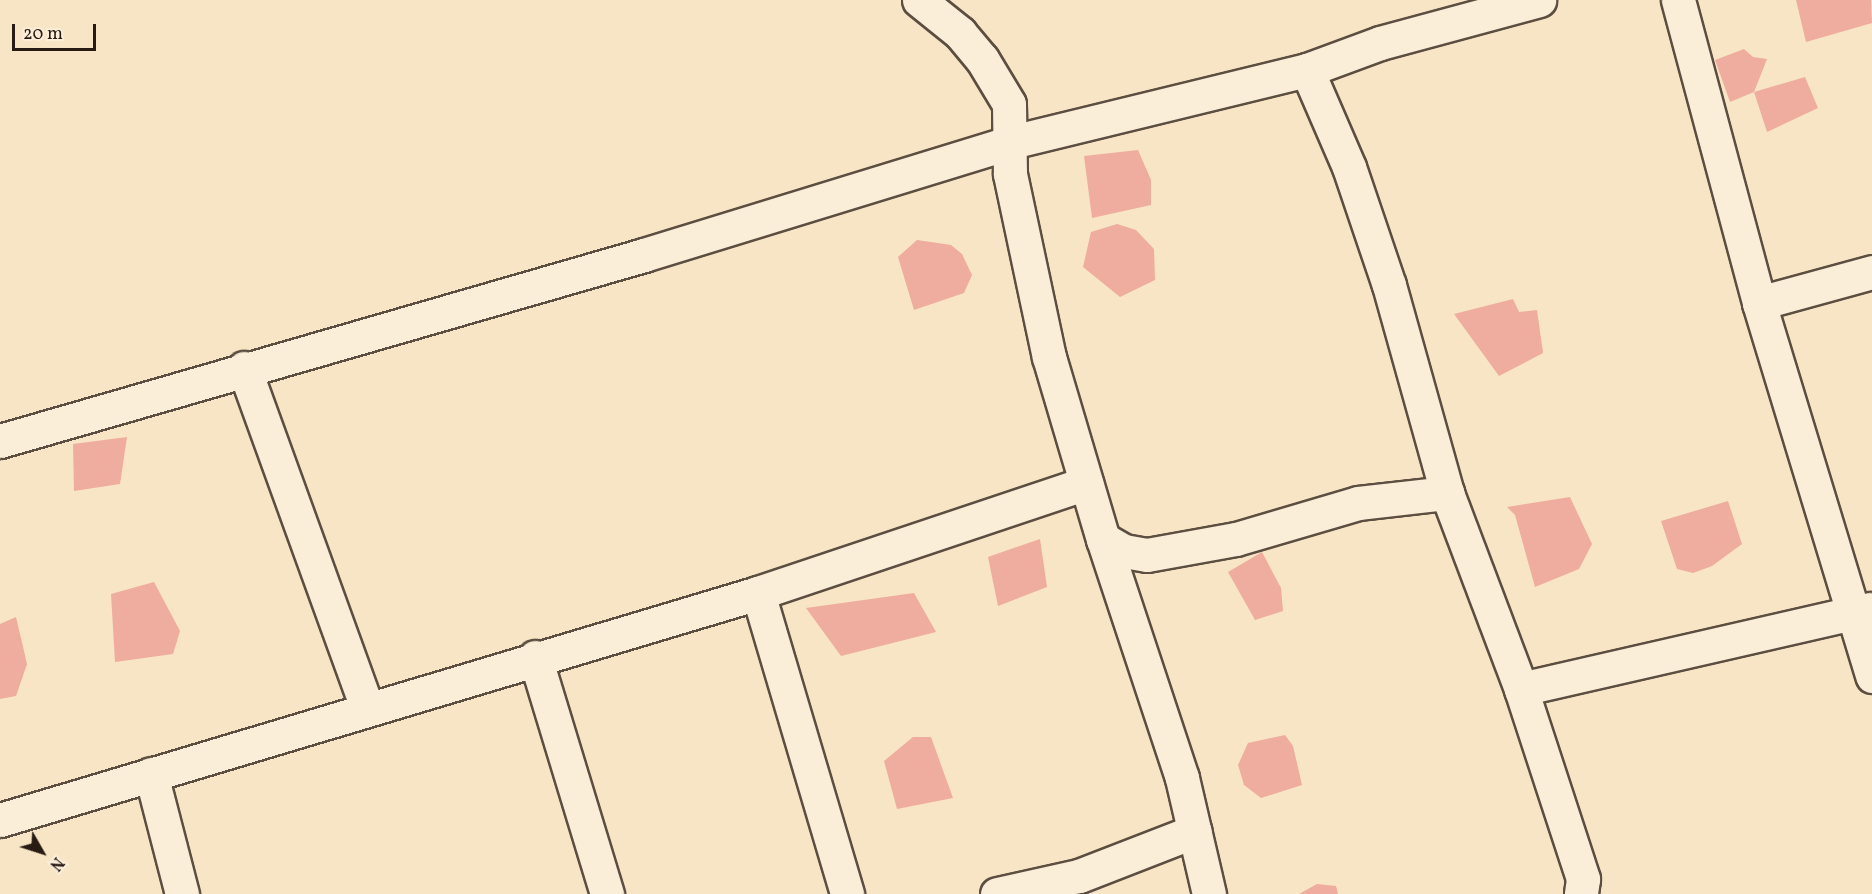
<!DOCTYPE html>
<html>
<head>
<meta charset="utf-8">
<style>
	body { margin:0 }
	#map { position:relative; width:1872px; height:894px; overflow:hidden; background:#f8e5c5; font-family:Vollkorn,serif }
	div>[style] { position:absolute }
	.building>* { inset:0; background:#eead9e }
	.roads { filter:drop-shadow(2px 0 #5c4e40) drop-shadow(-2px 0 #5c4e40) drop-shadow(0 2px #5c4e40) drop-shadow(0 -2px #5c4e40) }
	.minor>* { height:33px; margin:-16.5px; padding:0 16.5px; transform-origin:16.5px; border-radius:16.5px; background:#faeed9 }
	span { translate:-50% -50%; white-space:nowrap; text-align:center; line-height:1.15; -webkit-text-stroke:5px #faeed9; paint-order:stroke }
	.north { position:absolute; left:12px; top:822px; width:60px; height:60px; -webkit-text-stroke:4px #faeed9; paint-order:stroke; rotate:129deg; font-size:16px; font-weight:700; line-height:24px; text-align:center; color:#281b14 }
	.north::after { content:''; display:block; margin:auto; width:21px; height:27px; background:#281b14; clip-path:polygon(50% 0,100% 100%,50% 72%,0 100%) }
	.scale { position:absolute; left:12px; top:24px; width:84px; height:27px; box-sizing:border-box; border:3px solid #281b14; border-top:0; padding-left:8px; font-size:18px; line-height:21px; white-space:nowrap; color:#281b14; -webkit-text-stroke:4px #faeed9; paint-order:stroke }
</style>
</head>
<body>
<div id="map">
	<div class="building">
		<div style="clip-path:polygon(1796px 0,1871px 0,1872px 23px,1806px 42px)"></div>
		<div style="clip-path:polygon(1744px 49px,1753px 57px,1767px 59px,1754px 92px,1730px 102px,1715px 60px)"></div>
		<div style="clip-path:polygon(1805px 77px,1818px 108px,1767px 132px,1754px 92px)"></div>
		<div style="clip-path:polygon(1138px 150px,1151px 180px,1151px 205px,1092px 218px,1084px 156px)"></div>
		<div style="clip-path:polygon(1117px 224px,1136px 230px,1154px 249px,1155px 280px,1120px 297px,1083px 267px,1091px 232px)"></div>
		<div style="clip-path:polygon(917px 240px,951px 245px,962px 254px,972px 275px,964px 293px,914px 310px,898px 257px)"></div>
		<div style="clip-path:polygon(1513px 299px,1519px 312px,1537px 310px,1543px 353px,1499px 376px,1454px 314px)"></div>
		<div style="clip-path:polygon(127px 437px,120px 484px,74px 491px,73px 444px)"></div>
		<div style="clip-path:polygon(1570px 497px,1592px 544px,1579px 569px,1535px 587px,1515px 515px,1507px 507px)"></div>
		<div style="clip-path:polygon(1728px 501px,1742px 544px,1712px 566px,1693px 573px,1677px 569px,1661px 521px)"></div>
		<div style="clip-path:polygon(1040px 539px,1047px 587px,998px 606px,988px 557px)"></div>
		<div style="clip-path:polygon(1262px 552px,1281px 588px,1283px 611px,1255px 620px,1228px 572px)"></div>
		<div style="clip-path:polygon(154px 582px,180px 631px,173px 654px,115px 662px,111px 594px)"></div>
		<div style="clip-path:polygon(914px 593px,936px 632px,841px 656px,806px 608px)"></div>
		<div style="clip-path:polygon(16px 617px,27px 664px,16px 696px,0 699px,0 624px)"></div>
		<div style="clip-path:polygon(1285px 735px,1293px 746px,1302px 785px,1261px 798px,1244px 785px,1238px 765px,1248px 743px)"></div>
		<div style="clip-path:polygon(913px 737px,931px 737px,953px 798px,897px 809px,884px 761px)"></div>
		<div style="clip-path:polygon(1317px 884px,1336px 886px,1338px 894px,1299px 894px)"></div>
	</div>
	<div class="roads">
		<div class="minor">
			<div style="left:919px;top:0;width:53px;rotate:38.8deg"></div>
			<div style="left:960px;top:33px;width:34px;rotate:50deg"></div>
			<div style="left:982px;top:59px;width:52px;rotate:59deg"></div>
			<div style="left:1009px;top:104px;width:70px;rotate:89.2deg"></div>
			<div style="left:1010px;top:174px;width:187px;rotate:78deg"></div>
			<div style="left:1049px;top:357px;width:190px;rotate:73.5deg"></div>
			<div style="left:1103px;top:539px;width:252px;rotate:71.7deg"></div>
			<div style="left:1182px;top:778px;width:119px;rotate:76.9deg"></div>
			<div style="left:1678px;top:0;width:314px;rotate:75deg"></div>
			<div style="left:1759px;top:303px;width:390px;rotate:73.1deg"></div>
			<div style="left:1307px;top:70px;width:106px;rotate:66.6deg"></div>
			<div style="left:1349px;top:167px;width:125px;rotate:71.3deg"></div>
			<div style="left:1389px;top:285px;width:216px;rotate:74.4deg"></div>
			<div style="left:1447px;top:493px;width:210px;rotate:69.3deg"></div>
			<div style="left:1521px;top:689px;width:200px;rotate:71.9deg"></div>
			<div style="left:1583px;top:879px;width:15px;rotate:98deg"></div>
			<div style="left:1759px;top:303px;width:117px;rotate:-15.3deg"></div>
			<div style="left:244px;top:368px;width:361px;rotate:70.1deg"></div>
			<div style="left:0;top:441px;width:670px;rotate:-16.11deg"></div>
			<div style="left:644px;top:255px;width:380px;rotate:-17.1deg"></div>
			<div style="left:1007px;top:143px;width:309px;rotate:-13.7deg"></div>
			<div style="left:1307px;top:70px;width:78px;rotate:-20.3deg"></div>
			<div style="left:1380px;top:43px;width:165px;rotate:-15.1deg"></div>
			<div style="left:1103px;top:539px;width:24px;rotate:30deg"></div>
			<div style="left:1124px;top:551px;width:23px;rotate:10deg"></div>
			<div style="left:1147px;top:555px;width:90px;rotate:-10.2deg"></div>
			<div style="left:1236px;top:539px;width:127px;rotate:-16.4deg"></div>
			<div style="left:1358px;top:503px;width:90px;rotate:-6.4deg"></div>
			<div style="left:758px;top:593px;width:314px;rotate:73.5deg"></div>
			<div style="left:535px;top:657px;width:248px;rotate:73.1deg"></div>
			<div style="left:1521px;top:689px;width:358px;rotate:-12.9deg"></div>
			<div style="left:151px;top:774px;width:124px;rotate:75.5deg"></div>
			<div style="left:0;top:820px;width:791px;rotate:-16.67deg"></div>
			<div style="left:758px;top:593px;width:346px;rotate:-18.5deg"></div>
			<div style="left:997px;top:894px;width:84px;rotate:-12.4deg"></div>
			<div style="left:1079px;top:876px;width:124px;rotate:-21.2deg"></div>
		</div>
	</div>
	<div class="north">N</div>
	<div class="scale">20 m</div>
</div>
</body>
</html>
